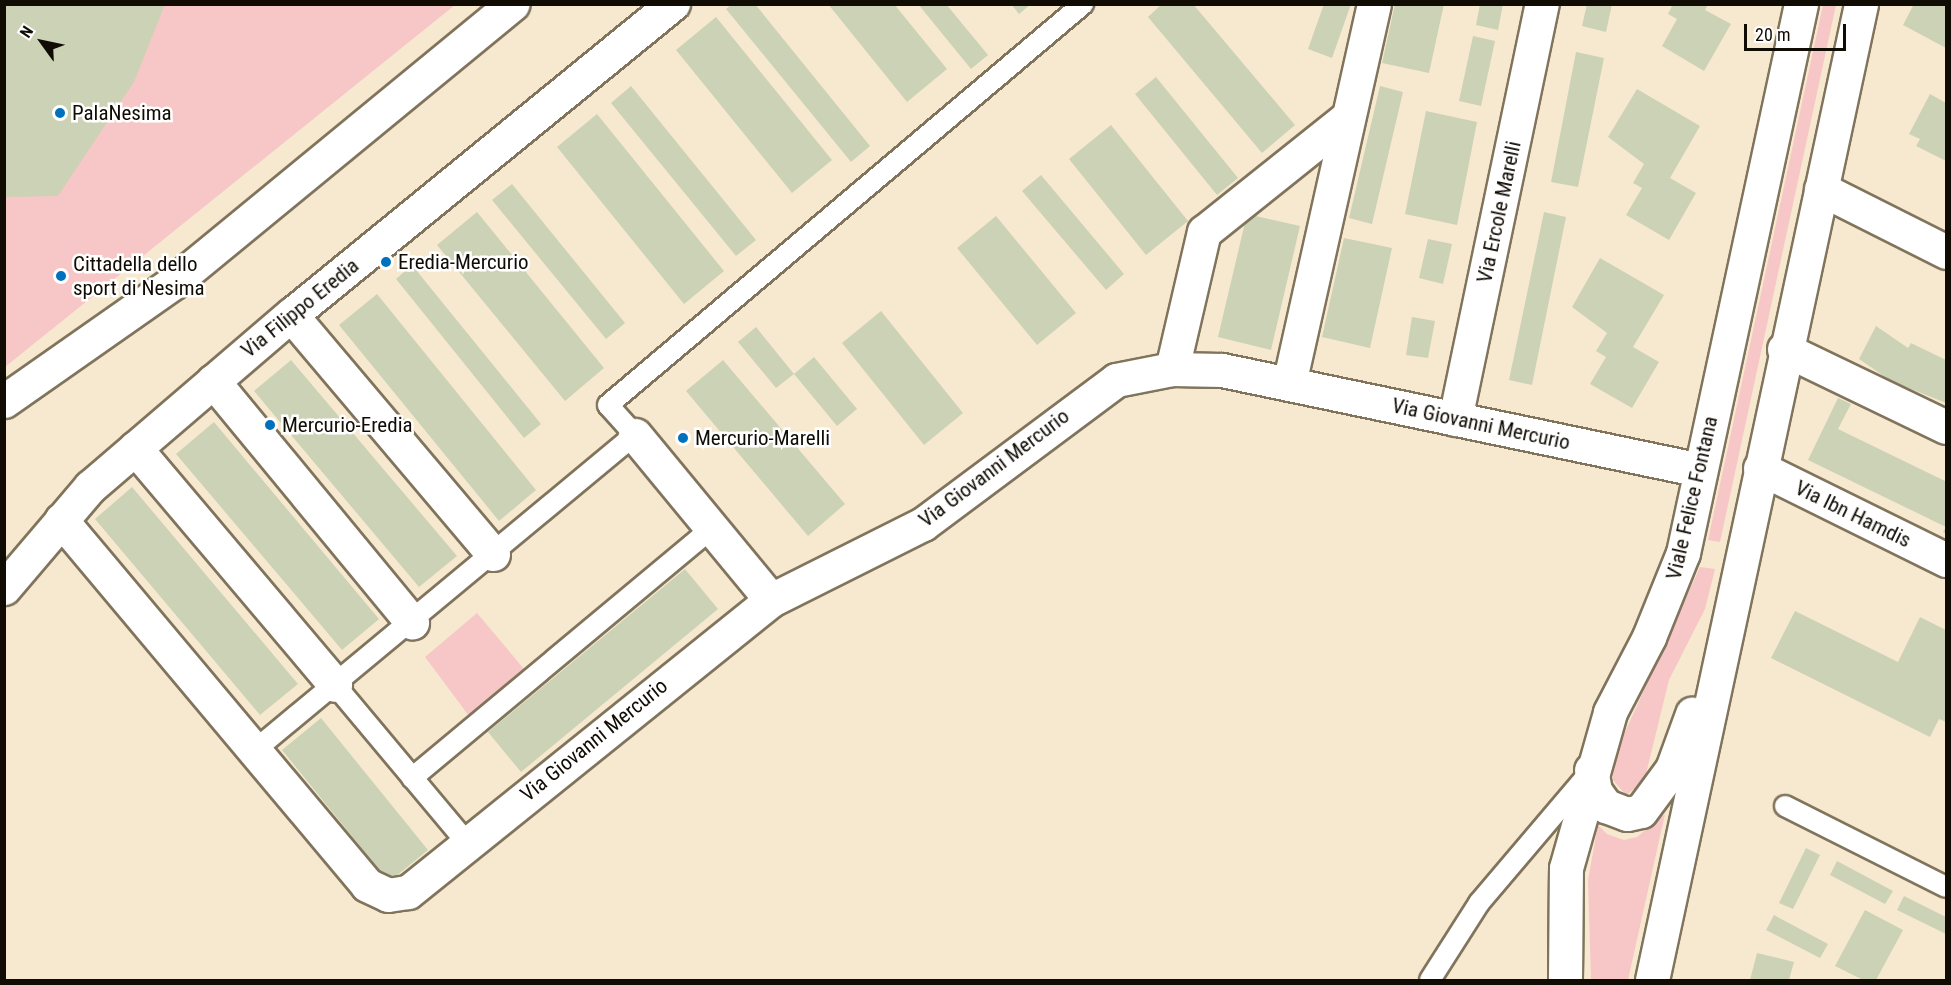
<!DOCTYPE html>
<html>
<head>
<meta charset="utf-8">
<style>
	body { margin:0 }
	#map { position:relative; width:1951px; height:985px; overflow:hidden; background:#f7e9cf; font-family:"Roboto Condensed",sans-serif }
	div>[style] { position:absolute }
	.green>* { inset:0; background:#f6c7c6 }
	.building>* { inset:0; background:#ccd2b6 }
	.roads { filter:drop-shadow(2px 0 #80745d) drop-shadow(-2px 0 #80745d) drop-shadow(0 2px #80745d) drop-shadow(0 -2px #80745d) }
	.lane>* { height:20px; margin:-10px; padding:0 10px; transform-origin:10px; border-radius:10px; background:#fff }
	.street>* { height:33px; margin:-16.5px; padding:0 16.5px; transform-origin:16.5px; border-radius:16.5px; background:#fff }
	.secondary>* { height:33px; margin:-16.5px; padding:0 16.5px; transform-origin:16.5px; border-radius:16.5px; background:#fff }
	.primary>* { height:33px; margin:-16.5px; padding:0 16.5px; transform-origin:16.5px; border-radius:16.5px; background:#fff }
	.dots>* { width:16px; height:16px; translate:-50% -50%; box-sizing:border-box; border:3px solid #fff; border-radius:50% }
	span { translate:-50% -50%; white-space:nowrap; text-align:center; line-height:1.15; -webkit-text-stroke:5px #fff; paint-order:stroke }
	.poi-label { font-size:21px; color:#100c04 }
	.left { translate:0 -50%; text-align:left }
	.street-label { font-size:21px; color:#100c04 }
	.frame { position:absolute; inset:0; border:6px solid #100c04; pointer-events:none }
	.north { position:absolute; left:12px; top:12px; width:60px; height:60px; -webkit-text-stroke:4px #fff; paint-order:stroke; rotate:303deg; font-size:16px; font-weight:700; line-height:24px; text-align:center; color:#100c04 }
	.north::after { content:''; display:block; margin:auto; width:21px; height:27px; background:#100c04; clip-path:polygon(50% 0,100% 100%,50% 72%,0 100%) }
	.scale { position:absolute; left:1744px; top:24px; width:102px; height:27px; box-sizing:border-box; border:3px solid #100c04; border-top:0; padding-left:8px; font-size:18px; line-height:21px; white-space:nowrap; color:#100c04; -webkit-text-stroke:4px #fff; paint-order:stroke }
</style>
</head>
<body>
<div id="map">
	<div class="green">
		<div style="clip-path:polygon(5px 5px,455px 5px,5px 367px)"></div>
		<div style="clip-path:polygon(1823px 5px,1836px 5px,1720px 542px,1708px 540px)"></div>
		<div style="clip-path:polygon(1700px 567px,1715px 569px,1705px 609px,1669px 680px,1644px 782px,1626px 795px,1612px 779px,1620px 743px)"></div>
		<div style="clip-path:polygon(477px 613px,524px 669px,469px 716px,425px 657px)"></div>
		<div style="clip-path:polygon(1665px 814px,1628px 980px,1591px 980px,1588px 880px,1598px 825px,1607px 834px,1624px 840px,1637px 837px)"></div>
	</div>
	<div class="building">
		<div style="clip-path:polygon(4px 4px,165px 4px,134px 82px,58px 196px,4px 197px)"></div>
		<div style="clip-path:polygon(732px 4px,755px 4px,870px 146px,851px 162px,726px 9px)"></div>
		<div style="clip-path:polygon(828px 4px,894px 4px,947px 69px,907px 102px)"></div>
		<div style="clip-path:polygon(918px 4px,946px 4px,988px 55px,971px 69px)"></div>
		<div style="clip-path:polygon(1011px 4px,1031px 4px,1019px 14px)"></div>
		<div style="clip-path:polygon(1162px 4px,1193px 4px,1295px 125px,1262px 153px,1148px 17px)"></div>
		<div style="clip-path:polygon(1324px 4px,1351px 4px,1332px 58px,1308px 49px)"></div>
		<div style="clip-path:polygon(1395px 4px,1444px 4px,1429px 73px,1382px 63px)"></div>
		<div style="clip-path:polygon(1480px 4px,1503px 4px,1498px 30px,1476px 25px)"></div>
		<div style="clip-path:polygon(1587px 4px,1612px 4px,1606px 32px,1582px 26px)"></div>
		<div style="clip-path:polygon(1673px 4px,1708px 4px,1705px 10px,1731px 24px,1704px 71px,1662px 46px,1677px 19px,1668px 14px)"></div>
		<div style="clip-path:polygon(1914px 4px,1946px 4px,1946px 48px,1903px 25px)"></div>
		<div style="clip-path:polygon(716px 17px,832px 160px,792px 193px,676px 50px)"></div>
		<div style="clip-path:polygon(1473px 36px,1495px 41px,1481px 106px,1459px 101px)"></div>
		<div style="clip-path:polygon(1576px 52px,1604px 58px,1578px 187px,1551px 182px)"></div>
		<div style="clip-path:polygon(1156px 77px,1238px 178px,1217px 195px,1135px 94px)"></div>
		<div style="clip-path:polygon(631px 86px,756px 240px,736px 256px,611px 103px)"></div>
		<div style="clip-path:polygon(1380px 86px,1403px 92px,1372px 224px,1349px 218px)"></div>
		<div style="clip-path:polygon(1637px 89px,1700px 126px,1670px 178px,1696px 193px,1669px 240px,1626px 215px,1642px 188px,1633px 183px,1644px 164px,1608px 137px)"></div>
		<div style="clip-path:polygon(1930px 94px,1946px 103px,1946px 161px,1916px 146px,1920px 139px,1909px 134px)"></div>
		<div style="clip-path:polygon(1426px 111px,1477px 122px,1457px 225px,1405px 214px)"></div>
		<div style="clip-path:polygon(597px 114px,724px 271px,684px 304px,557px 147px)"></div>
		<div style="clip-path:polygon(1111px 125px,1188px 221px,1146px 255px,1069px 159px)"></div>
		<div style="clip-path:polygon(1041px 175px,1124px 274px,1106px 290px,1022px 191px)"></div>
		<div style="clip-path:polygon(512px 184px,625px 323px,606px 339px,492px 200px)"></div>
		<div style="clip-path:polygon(477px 212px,604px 368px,565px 401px,437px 245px)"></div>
		<div style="clip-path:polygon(1544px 212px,1566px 217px,1532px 385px,1509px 380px)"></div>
		<div style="clip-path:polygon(1247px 214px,1300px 226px,1271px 350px,1218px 337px)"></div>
		<div style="clip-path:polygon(996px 216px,1076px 313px,1037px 345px,957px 248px)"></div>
		<div style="clip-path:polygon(1344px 238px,1392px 248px,1370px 348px,1322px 337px)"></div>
		<div style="clip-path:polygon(1428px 239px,1452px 244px,1443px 284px,1419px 278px)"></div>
		<div style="clip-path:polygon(1600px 258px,1664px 295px,1633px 347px,1659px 362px,1632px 408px,1590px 384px,1606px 357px,1596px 351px,1607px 333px,1572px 307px)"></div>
		<div style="clip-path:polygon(412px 265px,541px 424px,524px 438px,396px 279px)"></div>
		<div style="clip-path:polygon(377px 294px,536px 490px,499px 521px,339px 325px)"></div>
		<div style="clip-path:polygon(881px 311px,963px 413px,924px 445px,842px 343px)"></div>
		<div style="clip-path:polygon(1412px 317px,1435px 321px,1428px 358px,1406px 355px)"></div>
		<div style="clip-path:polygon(1876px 326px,1908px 348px,1911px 343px,1946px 360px,1946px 403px,1891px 381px,1859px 359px)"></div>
		<div style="clip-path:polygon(756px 327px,794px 374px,776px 388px,738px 342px)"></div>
		<div style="clip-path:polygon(814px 357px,857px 409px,837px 426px,794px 374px)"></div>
		<div style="clip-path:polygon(291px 360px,457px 556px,419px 587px,254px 391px)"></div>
		<div style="clip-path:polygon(723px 360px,845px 504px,808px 536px,686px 391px)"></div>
		<div style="clip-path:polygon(1838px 398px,1851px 404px,1838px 429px,1945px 481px,1946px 534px,1943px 532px,1946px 527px,1808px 460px)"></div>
		<div style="clip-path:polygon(214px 422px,379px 619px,342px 650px,176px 454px)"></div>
		<div style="clip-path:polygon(132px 487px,298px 684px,260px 715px,95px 519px)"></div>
		<div style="clip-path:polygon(685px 569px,718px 609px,521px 772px,488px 732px)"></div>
		<div style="clip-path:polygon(1795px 611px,1898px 662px,1920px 617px,1946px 630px,1946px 722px,1939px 719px,1930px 737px,1771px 658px)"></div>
		<div style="clip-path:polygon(321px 718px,428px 850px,389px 882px,282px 750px)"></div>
		<div style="clip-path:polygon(1806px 848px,1820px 855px,1793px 909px,1779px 903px)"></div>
		<div style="clip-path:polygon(1837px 861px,1893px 891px,1885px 904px,1830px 875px)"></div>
		<div style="clip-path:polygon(1904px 896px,1946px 917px,1946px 934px,1897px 910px)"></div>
		<div style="clip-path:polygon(1865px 910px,1903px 930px,1876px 980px,1863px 980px,1835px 966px)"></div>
		<div style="clip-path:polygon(1774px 915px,1828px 944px,1820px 958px,1766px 930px)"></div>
		<div style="clip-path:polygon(1757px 953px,1794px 962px,1789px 980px,1750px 980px)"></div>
	</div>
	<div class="roads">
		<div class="lane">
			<div style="left:335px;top:685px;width:206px;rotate:50.1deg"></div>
			<div style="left:255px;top:750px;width:494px;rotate:-39.7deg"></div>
			<div style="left:635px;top:435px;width:40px;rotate:-132deg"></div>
			<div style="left:608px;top:405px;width:622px;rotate:-40.17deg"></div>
			<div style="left:412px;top:778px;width:391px;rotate:-39.8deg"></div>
			<div style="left:1785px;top:806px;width:180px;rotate:26.7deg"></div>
			<div style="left:1430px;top:980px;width:91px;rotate:-57.5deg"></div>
			<div style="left:1479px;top:903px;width:164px;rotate:-49.7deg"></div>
		</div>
		<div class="street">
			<div style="left:1821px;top:189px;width:140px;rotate:26.7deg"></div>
			<div style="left:291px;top:315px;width:313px;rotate:49.8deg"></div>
			<div style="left:1784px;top:349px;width:180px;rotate:25.7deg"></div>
			<div style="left:1172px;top:369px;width:141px;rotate:-76.9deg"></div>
			<div style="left:1204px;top:232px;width:184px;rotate:-38.6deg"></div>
			<div style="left:213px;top:381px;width:313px;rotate:50.5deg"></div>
			<div style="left:1289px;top:384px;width:389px;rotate:-77.4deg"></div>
			<div style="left:4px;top:401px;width:208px;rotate:-35deg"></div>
			<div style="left:174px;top:282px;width:438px;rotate:-39.4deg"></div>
			<div style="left:1455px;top:419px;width:424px;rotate:-78.2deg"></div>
			<div style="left:635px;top:435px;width:214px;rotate:50.5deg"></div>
			<div style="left:135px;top:448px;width:310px;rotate:49.8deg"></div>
			<div style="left:1760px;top:468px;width:208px;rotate:26.3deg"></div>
			<div style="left:61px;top:520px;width:476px;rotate:50deg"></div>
			<div style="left:367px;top:885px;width:23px;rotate:25deg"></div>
			<div style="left:388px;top:895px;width:20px;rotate:-9deg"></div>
			<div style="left:408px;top:892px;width:466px;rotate:-38.8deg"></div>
			<div style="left:771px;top:600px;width:170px;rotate:-26.6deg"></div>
			<div style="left:923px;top:524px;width:241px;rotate:-36.7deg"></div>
			<div style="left:1116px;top:380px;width:57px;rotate:-11.1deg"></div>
			<div style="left:1172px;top:369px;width:50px;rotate:1.1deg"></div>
			<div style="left:1222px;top:370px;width:488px;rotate:11.8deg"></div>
		</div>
		<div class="secondary">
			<div style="left:4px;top:588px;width:133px;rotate:-49.6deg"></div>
			<div style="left:90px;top:487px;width:265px;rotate:-40.6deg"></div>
			<div style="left:291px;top:315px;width:493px;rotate:-39.2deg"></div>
		</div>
		<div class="primary">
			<div style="left:1591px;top:770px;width:21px;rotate:79deg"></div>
			<div style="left:1595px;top:791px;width:19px;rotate:54deg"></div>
			<div style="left:1606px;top:806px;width:22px;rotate:21deg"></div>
			<div style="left:1627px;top:814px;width:14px;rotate:-12deg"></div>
			<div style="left:1641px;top:811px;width:52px;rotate:-53.6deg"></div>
			<div style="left:1672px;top:769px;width:59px;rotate:-70deg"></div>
			<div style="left:1565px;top:980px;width:112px;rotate:-89.5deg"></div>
			<div style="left:1566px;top:868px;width:162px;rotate:-74.2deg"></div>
			<div style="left:1610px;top:712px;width:85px;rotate:-62.5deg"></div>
			<div style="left:1649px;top:637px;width:91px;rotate:-68deg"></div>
			<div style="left:1683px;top:553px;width:562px;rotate:-77.87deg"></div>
			<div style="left:1652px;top:980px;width:998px;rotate:-77.91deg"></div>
		</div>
	</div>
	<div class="dots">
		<div style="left:60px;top:113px;background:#0071bc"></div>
		<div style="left:386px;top:262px;background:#0071bc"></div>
		<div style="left:61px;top:276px;background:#0071bc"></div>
		<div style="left:270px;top:425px;background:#0071bc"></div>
		<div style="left:683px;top:438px;background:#0071bc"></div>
	</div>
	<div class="poi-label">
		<span class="left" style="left:72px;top:113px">PalaNesima</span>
		<span class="left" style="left:398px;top:262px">Eredia-Mercurio</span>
		<span class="left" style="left:73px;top:276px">Cittadella dello<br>sport di Nesima</span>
		<span class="left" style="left:282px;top:425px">Mercurio-Eredia</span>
		<span class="left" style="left:695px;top:438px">Mercurio-Marelli</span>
	</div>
	<div class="street-label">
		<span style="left:1499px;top:212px;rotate:-78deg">Via Ercole Marelli</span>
		<span style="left:300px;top:308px;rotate:-39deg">Via Filippo Eredia</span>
		<span style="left:1481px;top:424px;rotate:12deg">Via Giovanni Mercurio</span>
		<span style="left:994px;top:468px;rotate:-37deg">Via Giovanni Mercurio</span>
		<span style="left:1692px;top:498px;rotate:-77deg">Viale Felice Fontana</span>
		<span style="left:1853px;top:514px;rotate:26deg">Via Ibn Hamdis</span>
		<span style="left:594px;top:740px;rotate:-39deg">Via Giovanni Mercurio</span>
	</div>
	<div class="frame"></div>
	<div class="north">N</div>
	<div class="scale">20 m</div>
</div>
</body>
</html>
